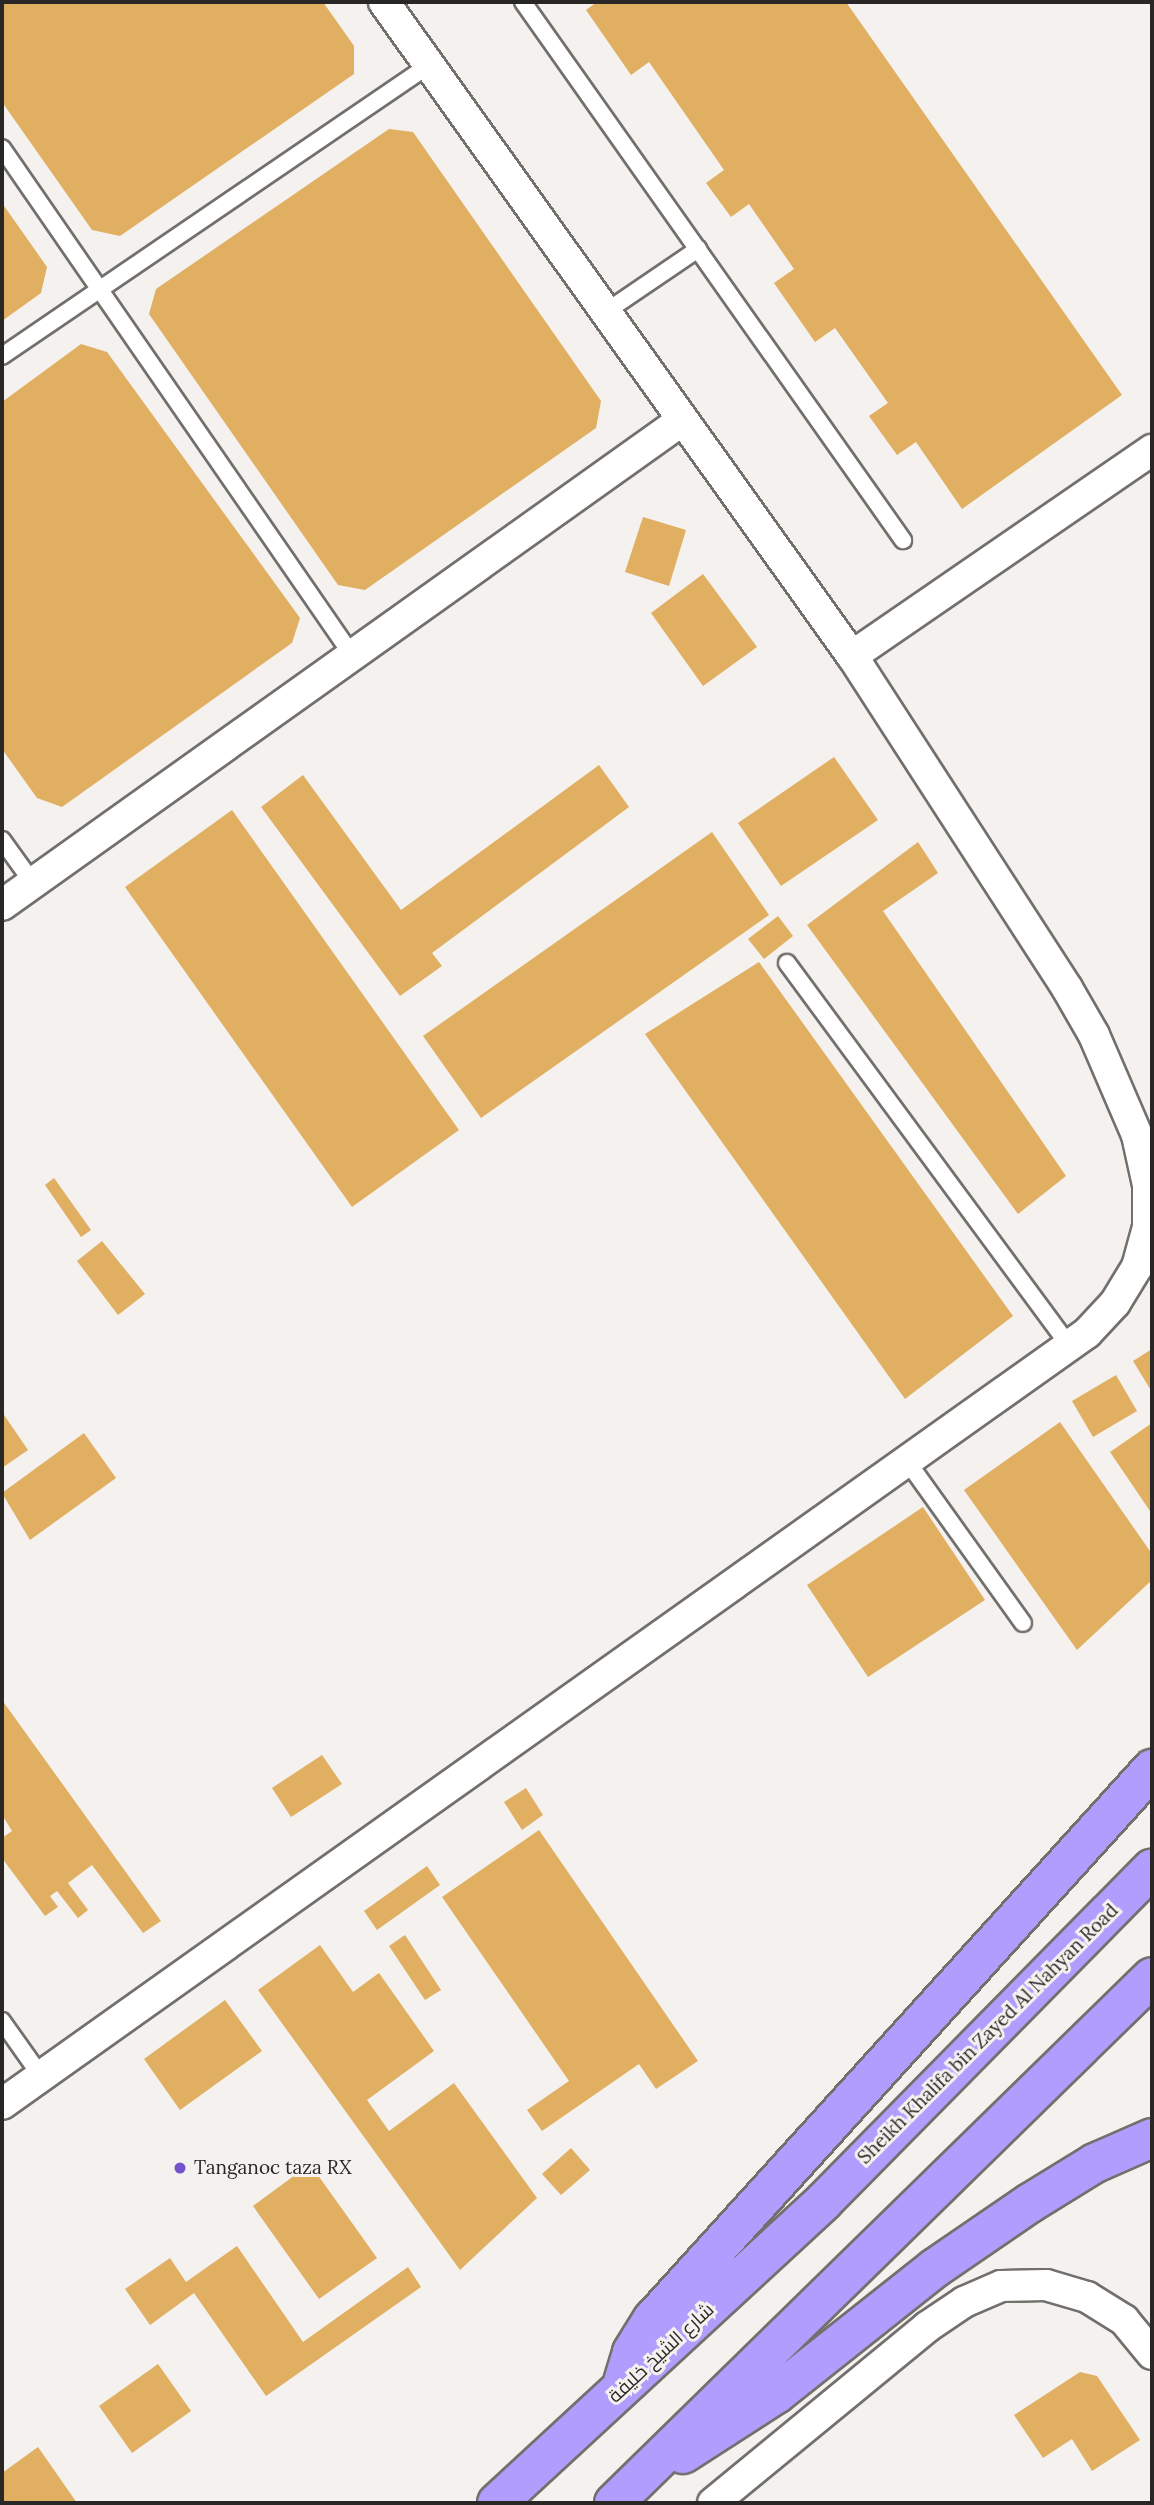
<!DOCTYPE html>
<html>
<head>
<meta charset="utf-8">
<style>
	body { margin:0 }
	#map { position:relative; width:1154px; height:2505px; overflow:hidden; background:#f4f1ee; font-family:Lora,Cairo,serif }
	div>[style] { position:absolute }
	.building>* { inset:0; background:#e0af61 }
	.roads { filter:drop-shadow(2px 0 #72706d) drop-shadow(-2px 0 #72706d) drop-shadow(0 2px #72706d) drop-shadow(0 -2px #72706d) }
	.lane>* { height:16px; margin:-8px; padding:0 8px; transform-origin:8px; border-radius:8px; background:#fff }
	.street>* { height:30px; margin:-15px; padding:0 15px; transform-origin:15px; border-radius:15px; background:#fff }
	.highway>* { height:38px; margin:-19px; padding:0 19px; transform-origin:19px; border-radius:19px; background:#b09efe }
	.dots>* { width:19px; height:19px; translate:-50% -50%; box-sizing:border-box; border:4px solid #f4f1ee; border-radius:50% }
	span { translate:-50% -50%; white-space:nowrap; text-align:center; line-height:1.15; -webkit-text-stroke:6px #f4f1ee; paint-order:stroke }
	.street-label { font-size:19px; color:#282725 }
	.poi-label { font-size:19px; color:#282725 }
	.left { translate:0 -50%; text-align:left }
	.frame { position:absolute; inset:0; border:4px solid #282725; pointer-events:none }
</style>
</head>
<body>
<div id="map">
	<div class="building">
		<div style="clip-path:polygon(2px 2px,323px 2px,354px 46px,354px 74px,120px 236px,92px 230px,2px 102px)"></div>
		<div style="clip-path:polygon(597px 2px,846px 2px,1122px 395px,962px 509px,916px 442px,897px 455px,869px 416px,888px 403px,835px 328px,815px 342px,774px 283px,794px 269px,749px 204px,731px 217px,706px 183px,724px 170px,649px 62px,631px 75px,586px 10px)"></div>
		<div style="clip-path:polygon(389px 129px,413px 132px,601px 401px,596px 428px,365px 590px,338px 585px,149px 314px,156px 289px)"></div>
		<div style="clip-path:polygon(2px 203px,47px 267px,41px 293px,2px 321px)"></div>
		<div style="clip-path:polygon(81px 344px,107px 352px,300px 618px,292px 643px,62px 807px,37px 798px,2px 749px,2px 402px)"></div>
		<div style="clip-path:polygon(643px 517px,686px 530px,669px 586px,625px 572px)"></div>
		<div style="clip-path:polygon(703px 574px,757px 647px,703px 686px,651px 613px)"></div>
		<div style="clip-path:polygon(834px 757px,878px 820px,781px 886px,738px 823px)"></div>
		<div style="clip-path:polygon(599px 765px,629px 807px,432px 953px,442px 966px,400px 996px,261px 807px,303px 775px,401px 910px)"></div>
		<div style="clip-path:polygon(232px 810px,459px 1130px,352px 1207px,125px 887px)"></div>
		<div style="clip-path:polygon(712px 832px,769px 915px,481px 1118px,423px 1036px)"></div>
		<div style="clip-path:polygon(918px 842px,938px 873px,883px 911px,1066px 1176px,1018px 1214px,807px 925px)"></div>
		<div style="clip-path:polygon(778px 916px,793px 936px,764px 959px,748px 939px)"></div>
		<div style="clip-path:polygon(759px 962px,1013px 1316px,905px 1399px,645px 1034px)"></div>
		<div style="clip-path:polygon(54px 1178px,91px 1230px,81px 1237px,45px 1185px)"></div>
		<div style="clip-path:polygon(102px 1241px,145px 1294px,118px 1315px,77px 1261px)"></div>
		<div style="clip-path:polygon(1152px 1349px,1152px 1392px,1133px 1361px)"></div>
		<div style="clip-path:polygon(1116px 1375px,1137px 1411px,1093px 1437px,1072px 1401px)"></div>
		<div style="clip-path:polygon(2px 1412px,28px 1450px,2px 1468px)"></div>
		<div style="clip-path:polygon(1060px 1422px,1152px 1554px,1152px 1580px,1077px 1650px,964px 1490px)"></div>
		<div style="clip-path:polygon(1152px 1423px,1152px 1514px,1110px 1452px)"></div>
		<div style="clip-path:polygon(84px 1433px,116px 1478px,30px 1540px,2px 1493px)"></div>
		<div style="clip-path:polygon(923px 1507px,985px 1600px,868px 1677px,807px 1585px)"></div>
		<div style="clip-path:polygon(2px 1700px,161px 1921px,143px 1933px,92px 1865px,68px 1883px,88px 1910px,78px 1918px,57px 1891px,50px 1896px,58px 1907px,45px 1916px,2px 1858px,2px 1838px,12px 1831px,2px 1815px)"></div>
		<div style="clip-path:polygon(322px 1755px,342px 1784px,291px 1817px,272px 1788px)"></div>
		<div style="clip-path:polygon(526px 1788px,543px 1815px,522px 1830px,504px 1802px)"></div>
		<div style="clip-path:polygon(539px 1830px,698px 2061px,656px 2089px,639px 2064px,542px 2131px,527px 2110px,569px 2081px,442px 1897px)"></div>
		<div style="clip-path:polygon(427px 1866px,440px 1885px,377px 1930px,364px 1911px)"></div>
		<div style="clip-path:polygon(405px 1935px,441px 1990px,425px 2000px,389px 1946px)"></div>
		<div style="clip-path:polygon(320px 1945px,353px 1992px,379px 1973px,434px 2051px,367px 2100px,389px 2131px,454px 2083px,537px 2198px,460px 2270px,258px 1990px)"></div>
		<div style="clip-path:polygon(225px 2000px,262px 2051px,180px 2110px,144px 2059px)"></div>
		<div style="clip-path:polygon(571px 2148px,590px 2170px,561px 2195px,542px 2174px)"></div>
		<div style="clip-path:polygon(310px 2164px,377px 2258px,319px 2299px,253px 2206px)"></div>
		<div style="clip-path:polygon(237px 2246px,303px 2342px,408px 2267px,421px 2287px,266px 2396px,194px 2293px,150px 2325px,125px 2289px,170px 2258px,186px 2282px)"></div>
		<div style="clip-path:polygon(158px 2364px,191px 2411px,132px 2453px,99px 2406px)"></div>
		<div style="clip-path:polygon(1080px 2372px,1097px 2376px,1140px 2440px,1092px 2471px,1072px 2439px,1043px 2458px,1014px 2415px)"></div>
		<div style="clip-path:polygon(38px 2447px,77px 2503px,2px 2503px,2px 2473px)"></div>
	</div>
	<div class="roads">
		<div class="lane">
			<div style="left:523px;top:2px;width:659px;rotate:54.77deg"></div>
			<div style="left:2px;top:148px;width:616px;rotate:55.38deg"></div>
			<div style="left:604px;top:313px;width:114px;rotate:-34.2deg"></div>
			<div style="left:2px;top:356px;width:517px;rotate:-34.27deg"></div>
			<div style="left:2px;top:840px;width:53px;rotate:54.2deg"></div>
			<div style="left:787px;top:963px;width:476px;rotate:53.6deg"></div>
			<div style="left:907px;top:1461px;width:199px;rotate:54.4deg"></div>
			<div style="left:2px;top:2021px;width:67px;rotate:54.7deg"></div>
		</div>
		<div class="street">
			<div style="left:852px;top:656px;width:364px;rotate:-34.5deg"></div>
			<div style="left:2px;top:905px;width:834px;rotate:-35.48deg"></div>
			<div style="left:2px;top:2104px;width:1331px;rotate:-35.4deg"></div>
			<div style="left:1087px;top:1333px;width:41px;rotate:-47deg"></div>
			<div style="left:1115px;top:1303px;width:42px;rotate:-58.6deg"></div>
			<div style="left:1137px;top:1267px;width:41px;rotate:-74.6deg"></div>
			<div style="left:1148px;top:1227px;width:42px;rotate:-90deg"></div>
			<div style="left:1148px;top:1185px;width:51px;rotate:-102.4deg"></div>
			<div style="left:1137px;top:1135px;width:109px;rotate:-113.3deg"></div>
			<div style="left:1094px;top:1035px;width:54px;rotate:-119.9deg"></div>
			<div style="left:1067px;top:988px;width:396px;rotate:-122.9deg"></div>
			<div style="left:852px;top:656px;width:804px;rotate:-125.59deg"></div>
			<div style="left:713px;top:2503px;width:277px;rotate:-39.4deg"></div>
			<div style="left:927px;top:2327px;width:45px;rotate:-34deg"></div>
			<div style="left:964px;top:2302px;width:40px;rotate:-23.4deg"></div>
			<div style="left:1001px;top:2286px;width:45px;rotate:-1.3deg"></div>
			<div style="left:1046px;top:2285px;width:43px;rotate:16.3deg"></div>
			<div style="left:1087px;top:2297px;width:44px;rotate:31.9deg"></div>
			<div style="left:1124px;top:2320px;width:44px;rotate:50.5deg"></div>
		</div>
		<div class="highway">
			<div style="left:623px;top:2382px;width:31px;rotate:-73deg"></div>
			<div style="left:632px;top:2352px;width:39px;rotate:-58deg"></div>
			<div style="left:653px;top:2319px;width:743px;rotate:-47.78deg"></div>
			<div style="left:683px;top:2454px;width:111px;rotate:-32.8deg"></div>
			<div style="left:776px;top:2394px;width:203px;rotate:-38.4deg"></div>
			<div style="left:935px;top:2268px;width:115px;rotate:-34.4deg"></div>
			<div style="left:1030px;top:2203px;width:76px;rotate:-31.6deg"></div>
			<div style="left:1095px;top:2163px;width:62px;rotate:-23.7deg"></div>
			<div style="left:497px;top:2503px;width:445px;rotate:-42.7deg"></div>
			<div style="left:824px;top:2201px;width:467px;rotate:-45.4deg"></div>
			<div style="left:614px;top:2503px;width:752px;rotate:-44.35deg"></div>
		</div>
	</div>
	<div class="dots">
		<div style="left:180px;top:2168px;background:#7454ce"></div>
	</div>
	<div class="street-label">
		<span style="left:988px;top:2034px;rotate:-45deg">Sheikh Khalifa bin Zayed Al Nahyan Road</span>
		<span style="left:661px;top:2353px;rotate:-43deg">شارع الشيخ خليفة</span>
	</div>
	<div class="poi-label">
		<span class="left" style="left:194px;top:2168px">Tanganoc taza RX</span>
	</div>
	<div class="frame"></div>
</div>
</body>
</html>
